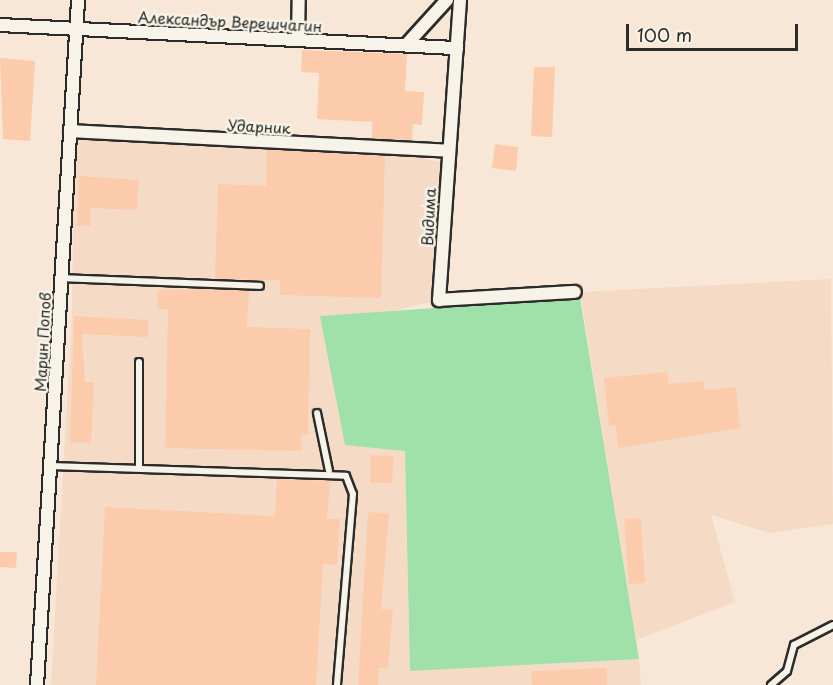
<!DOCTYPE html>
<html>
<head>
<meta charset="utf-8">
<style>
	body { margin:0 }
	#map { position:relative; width:833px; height:685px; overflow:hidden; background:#f8e7d6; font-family:"Playpen Sans",sans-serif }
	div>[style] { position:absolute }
	.built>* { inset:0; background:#f5dbc6 }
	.green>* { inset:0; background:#a0e0a9 }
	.building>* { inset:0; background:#fccbac }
	.roads { filter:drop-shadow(2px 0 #2b2b2b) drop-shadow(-2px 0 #2b2b2b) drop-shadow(0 2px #2b2b2b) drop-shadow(0 -2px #2b2b2b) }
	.lane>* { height:6px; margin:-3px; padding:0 3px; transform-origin:3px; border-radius:3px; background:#f7f3e8 }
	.street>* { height:12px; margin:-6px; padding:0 6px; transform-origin:6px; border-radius:6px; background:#f7f3e8 }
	span { translate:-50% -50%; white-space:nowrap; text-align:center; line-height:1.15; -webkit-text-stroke:5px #f7f3e8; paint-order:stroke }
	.street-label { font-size:15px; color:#2b2b2b }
	.scale { position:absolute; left:626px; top:24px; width:172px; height:27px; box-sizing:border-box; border:3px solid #2b2b2b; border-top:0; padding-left:8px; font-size:18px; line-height:21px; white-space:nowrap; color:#2b2b2b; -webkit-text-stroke:4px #f7f3e8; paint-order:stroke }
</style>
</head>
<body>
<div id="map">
	<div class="built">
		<div style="clip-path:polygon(74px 129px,385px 151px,446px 163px,439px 300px,372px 316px,321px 316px,405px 451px,410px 670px,639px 659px,641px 685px,51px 685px,72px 314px)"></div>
		<div style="clip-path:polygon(831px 279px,833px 524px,769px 533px,711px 515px,735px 602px,636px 640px,580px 292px)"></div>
	</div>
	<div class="green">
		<div style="clip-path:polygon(580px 298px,639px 659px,410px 671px,405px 451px,345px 445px,320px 316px)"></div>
	</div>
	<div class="building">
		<div style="clip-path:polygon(302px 50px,407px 54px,405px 91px,424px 92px,422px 125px,413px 124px,412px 140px,372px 139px,372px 122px,317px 119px,319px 73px,301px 72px)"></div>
		<div style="clip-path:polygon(0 58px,35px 61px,30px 141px,3px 139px)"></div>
		<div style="clip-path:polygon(534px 67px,555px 67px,552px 137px,531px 136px)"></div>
		<div style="clip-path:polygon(495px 144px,518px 147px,516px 171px,492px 168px)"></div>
		<div style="clip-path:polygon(267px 150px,385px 156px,381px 298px,280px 295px,280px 280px,215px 279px,218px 184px,266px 186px)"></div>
		<div style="clip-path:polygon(79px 176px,139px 180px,137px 210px,91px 208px,90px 226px,77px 226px)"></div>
		<div style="clip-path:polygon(215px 289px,249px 291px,247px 327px,310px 329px,308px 435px,301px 435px,301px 451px,165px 448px,168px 309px,157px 309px,158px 290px)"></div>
		<div style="clip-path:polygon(74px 316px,148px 320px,148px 337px,82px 334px,85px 382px,94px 382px,91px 443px,70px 442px)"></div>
		<div style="clip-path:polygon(667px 372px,669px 384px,703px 381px,704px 390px,736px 387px,740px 428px,618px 448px,616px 426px,609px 426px,604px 378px)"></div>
		<div style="clip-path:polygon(371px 455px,394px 456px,392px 483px,370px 483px)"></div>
		<div style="clip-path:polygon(277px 479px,330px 481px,327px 519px,340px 519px,337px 565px,323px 564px,316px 685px,96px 685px,105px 507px,275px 516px)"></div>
		<div style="clip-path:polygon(368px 512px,389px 514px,381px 609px,393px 610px,388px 668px,379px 668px,378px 685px,358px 685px)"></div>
		<div style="clip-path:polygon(641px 518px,645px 583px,629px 584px,624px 519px)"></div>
		<div style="clip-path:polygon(0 552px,17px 552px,16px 568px,0 567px)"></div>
		<div style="clip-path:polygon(607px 668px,607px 685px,532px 685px,531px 671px)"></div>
	</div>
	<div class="roads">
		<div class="lane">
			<div style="left:62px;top:278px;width:198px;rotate:2.3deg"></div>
			<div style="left:317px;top:413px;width:59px;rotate:78.3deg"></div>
			<div style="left:51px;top:466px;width:295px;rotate:1.9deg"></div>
			<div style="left:346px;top:476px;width:19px;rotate:69deg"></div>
			<div style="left:353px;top:494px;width:192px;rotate:94.8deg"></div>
			<div style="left:139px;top:467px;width:105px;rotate:-90deg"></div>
			<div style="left:771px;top:685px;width:21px;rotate:-41deg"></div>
			<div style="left:787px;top:671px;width:27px;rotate:-75deg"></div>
			<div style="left:794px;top:645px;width:44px;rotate:-27.1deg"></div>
		</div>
		<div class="street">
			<div style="left:460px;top:0;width:301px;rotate:94deg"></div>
			<div style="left:439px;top:300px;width:136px;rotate:-3.4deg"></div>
			<div style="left:0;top:25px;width:458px;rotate:2.9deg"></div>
			<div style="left:298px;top:39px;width:39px;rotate:-89deg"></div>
			<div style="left:406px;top:45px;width:61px;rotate:-47.7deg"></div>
			<div style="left:70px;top:131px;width:378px;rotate:3deg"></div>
			<div style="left:37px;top:685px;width:686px;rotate:-86.57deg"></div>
		</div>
	</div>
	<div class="street-label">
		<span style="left:230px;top:21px;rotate:3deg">Александър Верешчагин</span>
		<span style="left:259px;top:126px;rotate:3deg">Ударник</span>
		<span style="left:428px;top:217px;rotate:-87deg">Видима</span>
		<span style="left:42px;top:342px;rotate:-87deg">Марин Попов</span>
	</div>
	<div class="scale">100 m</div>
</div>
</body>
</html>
